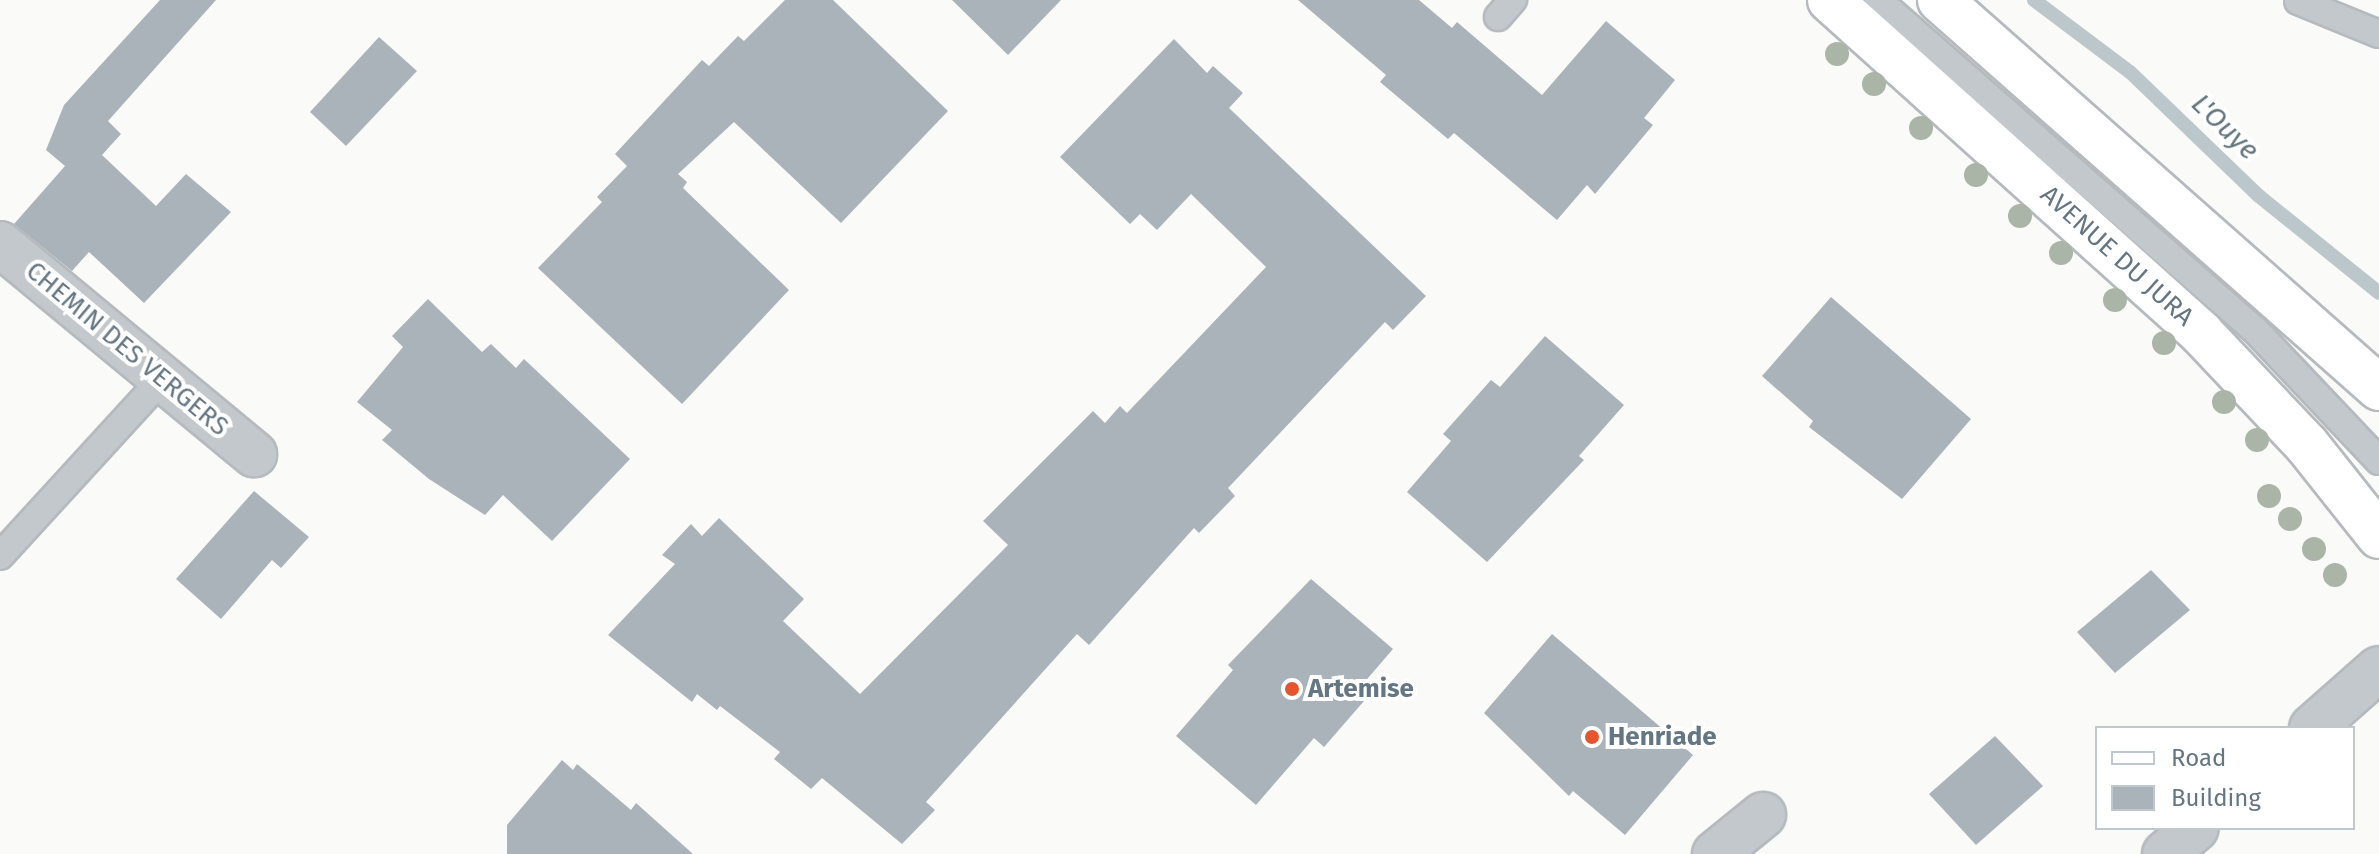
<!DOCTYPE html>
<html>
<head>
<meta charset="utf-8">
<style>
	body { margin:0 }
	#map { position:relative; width:2379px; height:854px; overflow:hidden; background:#fafaf8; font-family:"Fira Sans",sans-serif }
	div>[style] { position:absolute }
	.stream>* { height:14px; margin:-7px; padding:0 7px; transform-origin:7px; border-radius:7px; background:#bbc7cb }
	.building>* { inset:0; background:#aab3b9 }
	.roads { filter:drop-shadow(2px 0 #b5babe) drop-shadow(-2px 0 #b5babe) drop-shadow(0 2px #b5babe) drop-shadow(0 -2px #b5babe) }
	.service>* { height:26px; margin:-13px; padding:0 13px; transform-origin:13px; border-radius:13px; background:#c3c8cc }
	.minor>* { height:44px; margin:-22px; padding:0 22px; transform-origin:22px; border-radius:22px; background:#c3c8cc }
	.primary>* { height:44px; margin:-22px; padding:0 22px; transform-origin:22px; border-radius:22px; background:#fff }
	.trees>* { width:24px; height:24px; margin:-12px; border-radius:50%; background:#aab4a7 }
	.dots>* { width:22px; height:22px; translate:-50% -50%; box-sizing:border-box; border:4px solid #fff; border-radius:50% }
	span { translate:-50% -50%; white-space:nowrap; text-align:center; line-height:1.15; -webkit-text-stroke:8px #fff; paint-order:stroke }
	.street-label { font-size:26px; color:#657683 }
	.poi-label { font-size:26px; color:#657683; font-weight:700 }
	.left { translate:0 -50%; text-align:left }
	.water-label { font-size:28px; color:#60757c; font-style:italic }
	.legend { position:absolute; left:2095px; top:726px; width:260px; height:104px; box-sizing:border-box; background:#fff; border:2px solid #c1c8cd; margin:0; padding:10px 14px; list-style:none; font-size:24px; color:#657683 }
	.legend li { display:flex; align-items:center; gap:16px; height:40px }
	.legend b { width:40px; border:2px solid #c1c8cd }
</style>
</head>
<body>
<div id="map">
	<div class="stream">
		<div style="left:2034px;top:0;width:120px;rotate:36.9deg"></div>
		<div style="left:2130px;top:72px;width:179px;rotate:43.9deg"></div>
		<div style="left:2259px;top:196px;width:154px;rotate:38.9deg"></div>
	</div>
	<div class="building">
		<div style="clip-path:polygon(160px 0,216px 0,108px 121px,121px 134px,102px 155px,156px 206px,186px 174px,231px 212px,144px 303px,89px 252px,72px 271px,14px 224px,65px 166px,46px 150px,64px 105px)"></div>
		<div style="clip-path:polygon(785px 0,833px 0,948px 111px,841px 223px,734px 122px,678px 174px,687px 182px,683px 188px,789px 290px,682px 404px,538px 268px,602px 202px,597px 197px,627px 166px,615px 154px,702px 60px,709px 66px,738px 36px,744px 41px)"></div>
		<div style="clip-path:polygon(952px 0,1061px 0,1008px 55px)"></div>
		<div style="clip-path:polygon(1298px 0,1419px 0,1452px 28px,1457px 22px,1542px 95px,1606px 21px,1675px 80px,1644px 118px,1653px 125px,1595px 194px,1587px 185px,1557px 220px,1454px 133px,1448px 139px,1380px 82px,1386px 75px)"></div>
		<div style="clip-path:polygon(379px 37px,417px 71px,346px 146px,310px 112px)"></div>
		<div style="clip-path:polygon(1174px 39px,1207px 73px,1213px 66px,1243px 93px,1229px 108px,1426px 296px,1393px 330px,1385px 322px,1228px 488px,1235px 496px,1199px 533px,1194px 528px,1089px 645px,1077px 634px,926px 802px,935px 810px,902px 844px,822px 778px,811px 789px,774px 759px,780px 752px,720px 706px,717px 710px,697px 694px,692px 702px,608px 635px,675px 564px,662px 555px,691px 524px,702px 536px,719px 518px,804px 599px,783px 621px,860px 694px,1008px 545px,983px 521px,1093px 411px,1105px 423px,1120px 406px,1127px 413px,1266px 267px,1191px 194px,1157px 230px,1140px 214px,1130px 224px,1060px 157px)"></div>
		<div style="clip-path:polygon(1831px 297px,1971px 419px,1902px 499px,1809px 427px,1813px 421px,1762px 376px)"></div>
		<div style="clip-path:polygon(428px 299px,482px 352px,491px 344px,516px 368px,524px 359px,630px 459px,552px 541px,503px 495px,485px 515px,429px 479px,382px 440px,392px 430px,357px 402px,403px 347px,392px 336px)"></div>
		<div style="clip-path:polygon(1545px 336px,1624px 405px,1579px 456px,1584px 460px,1487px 562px,1407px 492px,1451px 441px,1443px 434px,1491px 380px,1500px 387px)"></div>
		<div style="clip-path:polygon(254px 491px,309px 537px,281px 568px,272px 560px,221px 619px,176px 579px)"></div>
		<div style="clip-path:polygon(2151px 570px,2190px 610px,2115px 673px,2077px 632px)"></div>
		<div style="clip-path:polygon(1311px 579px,1393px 649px,1362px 685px,1371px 693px,1324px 747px,1314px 738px,1256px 805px,1176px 736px,1233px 670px,1228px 665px)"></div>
		<div style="clip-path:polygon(1552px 634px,1693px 755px,1625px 835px,1573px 791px,1569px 796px,1484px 713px)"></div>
		<div style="clip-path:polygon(1995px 736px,2043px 786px,1976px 845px,1929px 794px)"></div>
		<div style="clip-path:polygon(562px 760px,573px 770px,577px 764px,631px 810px,636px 803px,693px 854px,507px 854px,507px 825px)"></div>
	</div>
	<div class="roads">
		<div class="service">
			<div style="left:1878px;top:0;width:502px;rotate:41.21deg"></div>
			<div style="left:2256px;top:331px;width:179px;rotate:46.6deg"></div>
			<div style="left:2298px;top:1px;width:87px;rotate:22.2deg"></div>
			<div style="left:1498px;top:17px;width:23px;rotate:-49deg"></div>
			<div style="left:0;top:556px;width:241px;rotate:-47.5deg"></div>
		</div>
		<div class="minor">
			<div style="left:0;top:244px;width:330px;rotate:39.6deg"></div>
			<div style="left:2312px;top:728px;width:89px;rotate:-41.4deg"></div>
			<div style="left:1715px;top:854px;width:62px;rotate:-39.1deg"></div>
			<div style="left:2165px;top:854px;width:40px;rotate:-40deg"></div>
		</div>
		<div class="primary">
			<div style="left:1830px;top:0;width:499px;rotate:41.9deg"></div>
			<div style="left:2201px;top:333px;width:154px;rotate:46.6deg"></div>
			<div style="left:2307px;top:445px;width:116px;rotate:51.6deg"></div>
			<div style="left:1940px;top:0;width:586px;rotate:41.47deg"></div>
		</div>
	</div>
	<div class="trees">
		<div style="left:1837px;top:54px"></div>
		<div style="left:1874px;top:84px"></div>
		<div style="left:1921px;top:128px"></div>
		<div style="left:1976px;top:175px"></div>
		<div style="left:2020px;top:216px"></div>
		<div style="left:2061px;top:253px"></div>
		<div style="left:2115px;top:300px"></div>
		<div style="left:2164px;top:343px"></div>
		<div style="left:2224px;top:402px"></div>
		<div style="left:2257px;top:440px"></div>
		<div style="left:2269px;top:496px"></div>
		<div style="left:2290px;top:519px"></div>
		<div style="left:2314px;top:549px"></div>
		<div style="left:2335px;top:575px"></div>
	</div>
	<div class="dots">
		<div style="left:1292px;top:689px;background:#e4572e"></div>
		<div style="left:1592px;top:737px;background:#e4572e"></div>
	</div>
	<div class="street-label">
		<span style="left:2117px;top:256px;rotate:42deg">AVENUE DU JURA</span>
		<span style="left:127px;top:349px;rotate:40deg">CHEMIN DES VERGERS</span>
	</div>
	<div class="poi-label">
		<span class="left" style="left:1308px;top:689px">Artemise</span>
		<span class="left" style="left:1608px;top:737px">Henriade</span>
	</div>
	<div class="water-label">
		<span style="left:2225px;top:127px;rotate:44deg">L'Ouye</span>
	</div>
	<ul class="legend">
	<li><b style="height:10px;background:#fff"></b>Road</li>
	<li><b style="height:22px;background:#aab3b9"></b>Building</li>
	</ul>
</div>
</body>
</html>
